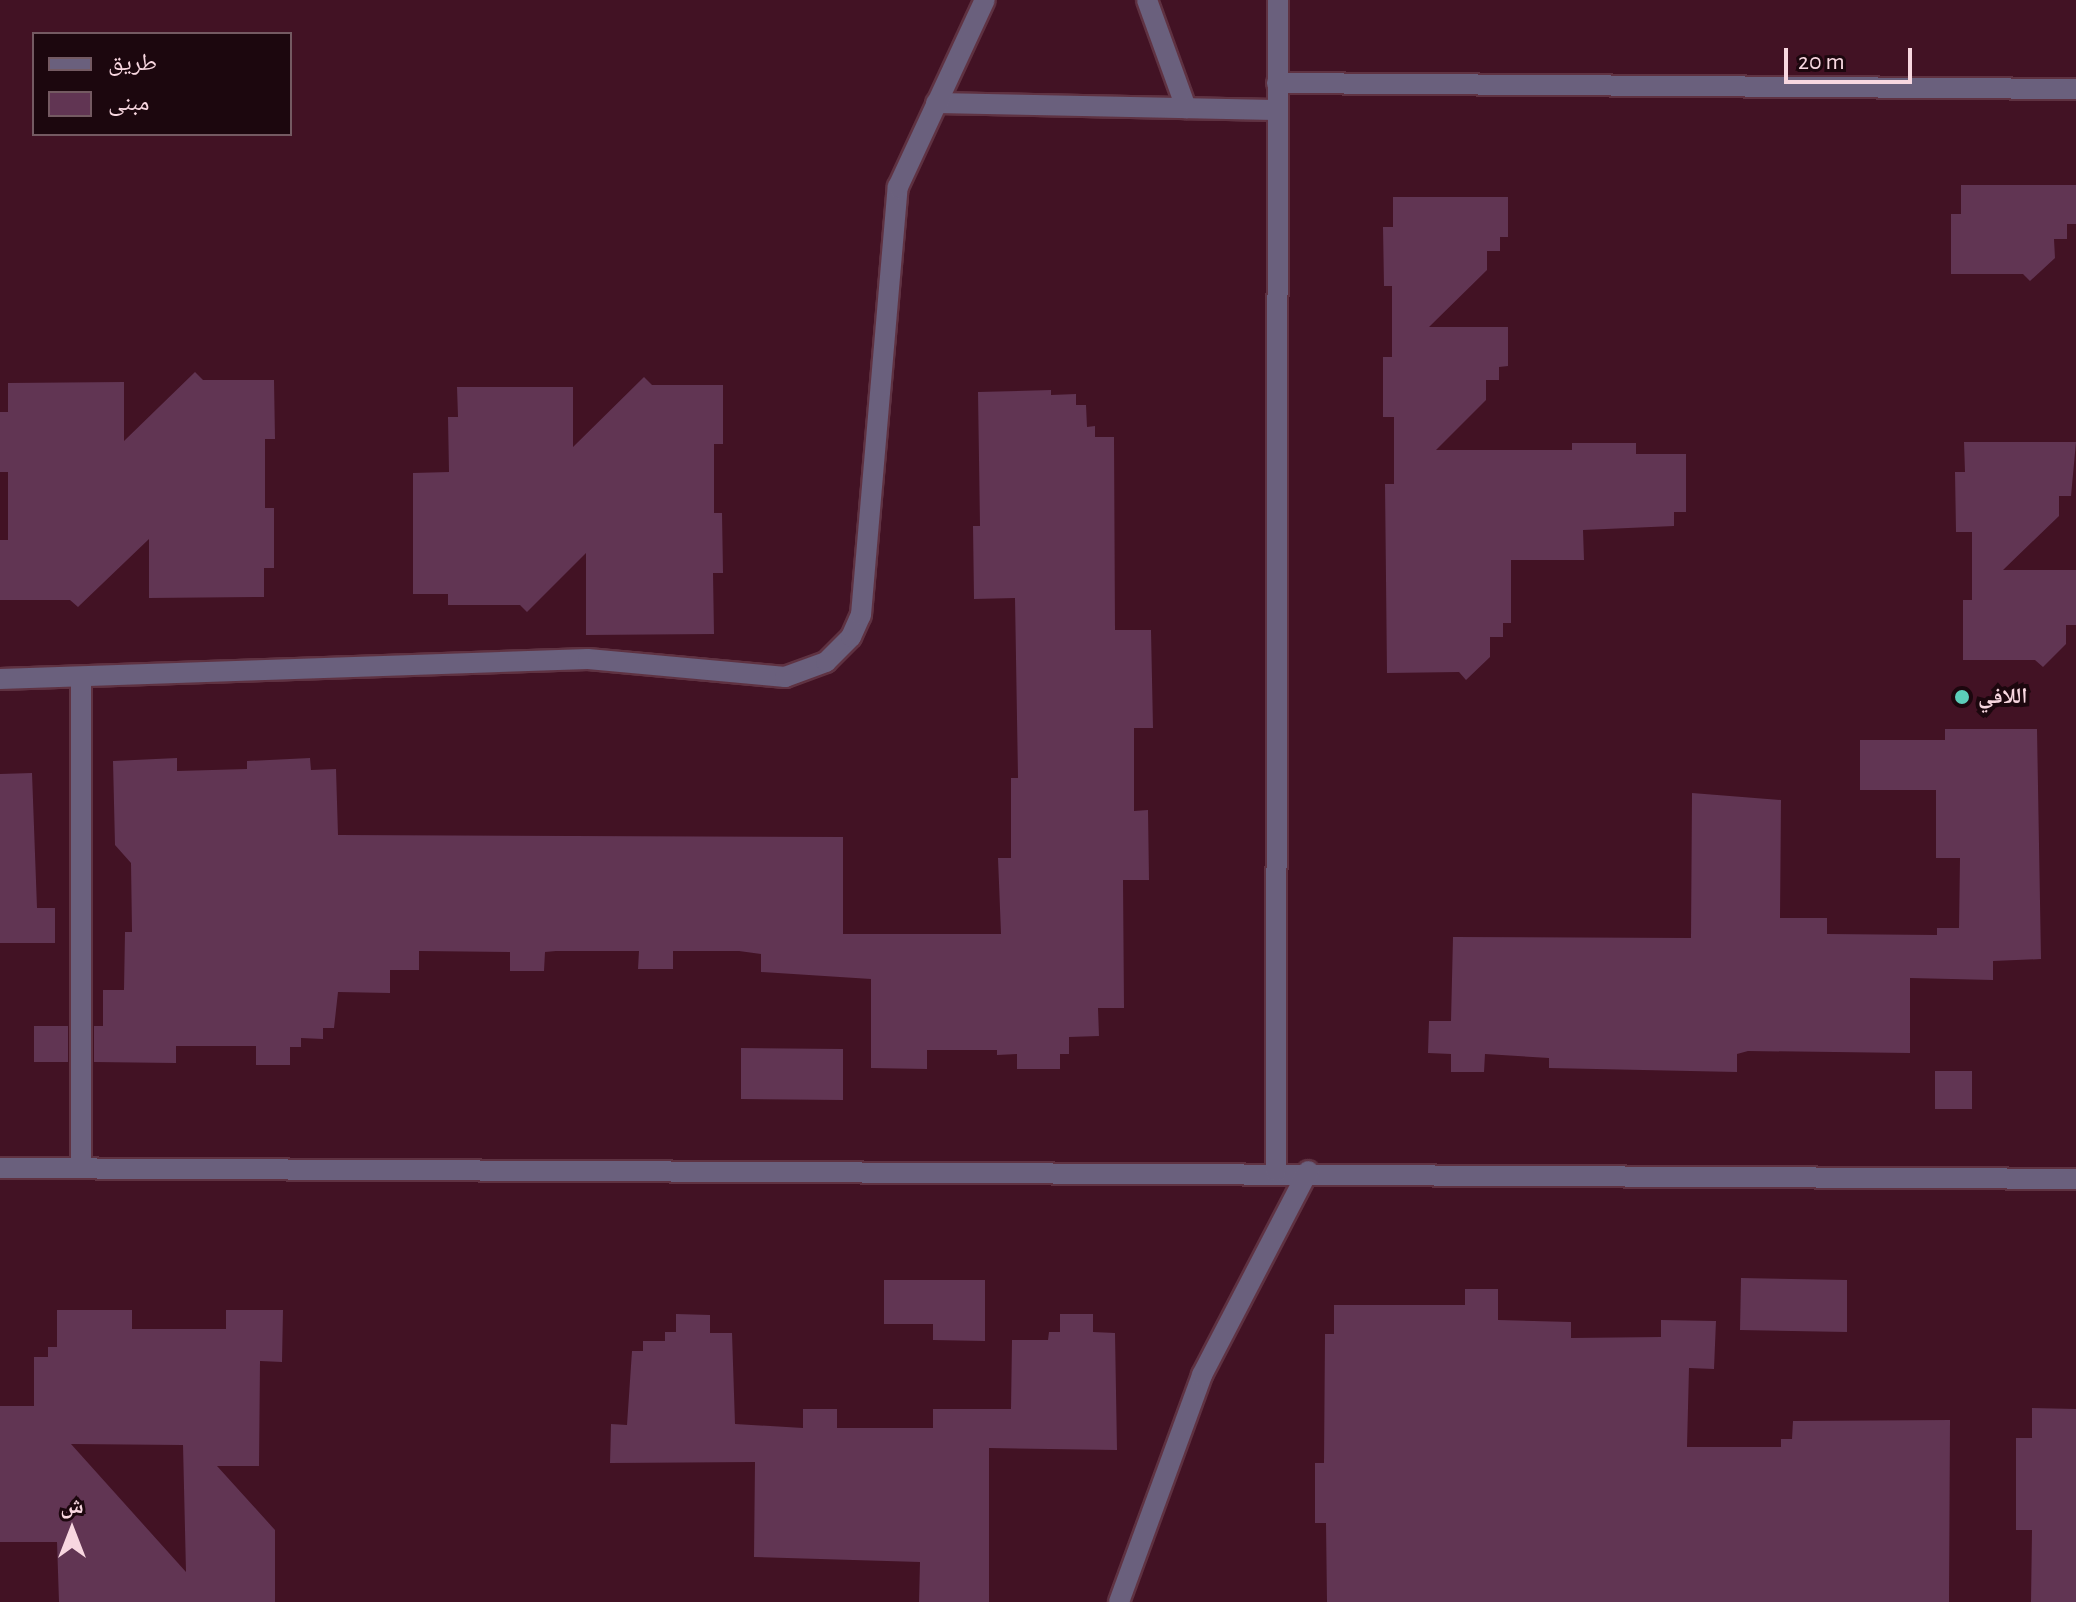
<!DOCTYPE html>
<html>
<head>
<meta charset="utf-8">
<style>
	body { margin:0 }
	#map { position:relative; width:2076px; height:1602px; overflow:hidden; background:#421224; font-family:"Alegreya Sans","Noto Naskh Arabic",sans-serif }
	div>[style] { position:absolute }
	.building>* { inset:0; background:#613553 }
	.roads { filter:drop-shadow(2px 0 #5f3242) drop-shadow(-2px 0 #5f3242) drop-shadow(0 2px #5f3242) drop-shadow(0 -2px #5f3242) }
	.minor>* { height:20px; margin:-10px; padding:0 10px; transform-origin:10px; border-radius:10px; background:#6a607d }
	.dots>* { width:22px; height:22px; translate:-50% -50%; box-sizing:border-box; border:4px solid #1c070e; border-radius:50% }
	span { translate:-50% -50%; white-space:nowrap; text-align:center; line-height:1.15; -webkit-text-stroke:8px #1c070e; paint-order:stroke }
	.poi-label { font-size:22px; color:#f8d7e0; font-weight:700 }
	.left { translate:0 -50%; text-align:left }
	.legend { position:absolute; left:32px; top:32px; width:260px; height:104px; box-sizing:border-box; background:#1c070e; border:2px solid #745a62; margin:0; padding:10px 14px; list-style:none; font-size:24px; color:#f8d7e0 }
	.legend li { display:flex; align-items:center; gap:16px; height:40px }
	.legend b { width:40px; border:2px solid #745a62 }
	.north { position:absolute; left:32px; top:1490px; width:80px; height:80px; -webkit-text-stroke:6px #1c070e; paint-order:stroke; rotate:0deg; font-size:22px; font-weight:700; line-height:32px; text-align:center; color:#f8d7e0 }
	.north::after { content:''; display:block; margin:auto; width:28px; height:36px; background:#f8d7e0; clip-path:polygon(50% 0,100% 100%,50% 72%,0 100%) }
	.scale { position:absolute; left:1784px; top:48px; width:128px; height:36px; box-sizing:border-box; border:4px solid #f8d7e0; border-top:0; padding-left:10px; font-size:24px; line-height:28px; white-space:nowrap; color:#f8d7e0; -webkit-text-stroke:6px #1c070e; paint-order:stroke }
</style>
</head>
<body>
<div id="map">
	<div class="building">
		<div style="clip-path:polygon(1961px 185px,2076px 185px,2076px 224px,2067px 224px,2067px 239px,2054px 239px,2055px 258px,2030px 281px,2023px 274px,1951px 274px,1951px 214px,1961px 214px)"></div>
		<div style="clip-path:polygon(1393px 197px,1508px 197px,1508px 237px,1500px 237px,1500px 251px,1487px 251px,1487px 270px,1429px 327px,1508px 327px,1508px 366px,1499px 367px,1499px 380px,1486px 380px,1486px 400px,1436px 450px,1572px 450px,1572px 443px,1636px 443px,1636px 454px,1686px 454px,1686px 512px,1674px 512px,1674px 526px,1583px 530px,1584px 560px,1511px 560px,1511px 623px,1503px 623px,1503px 637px,1490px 637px,1490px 657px,1466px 680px,1459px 672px,1387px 673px,1385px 484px,1394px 484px,1394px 417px,1383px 417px,1383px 357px,1392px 357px,1392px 286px,1384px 286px,1383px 227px,1393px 227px)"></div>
		<div style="clip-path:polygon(195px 372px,203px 380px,274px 380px,275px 439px,265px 439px,265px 508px,274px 508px,274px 568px,264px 568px,264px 597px,149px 598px,149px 539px,78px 607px,70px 600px,0 600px,0 540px,8px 540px,8px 472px,0 472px,0 412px,8px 412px,8px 383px,124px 382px,124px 441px)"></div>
		<div style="clip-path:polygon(644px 377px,652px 385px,723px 385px,723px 444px,714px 444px,714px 513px,722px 513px,723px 573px,713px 573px,714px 634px,586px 635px,586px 553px,527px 612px,520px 605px,448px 605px,448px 594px,413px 594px,413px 473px,449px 472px,448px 417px,458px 417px,457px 387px,573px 387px,573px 447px)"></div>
		<div style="clip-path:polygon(1051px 390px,1051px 395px,1076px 394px,1076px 405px,1086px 405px,1087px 427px,1095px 426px,1095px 437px,1114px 437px,1115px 630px,1151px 630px,1153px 728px,1134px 728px,1134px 811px,1148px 810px,1149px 880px,1123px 880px,1124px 1008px,1098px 1008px,1099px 1036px,1069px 1037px,1069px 1054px,1060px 1054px,1060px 1069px,1017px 1069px,1017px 1054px,997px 1055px,997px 1050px,927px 1050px,927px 1069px,871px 1068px,871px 979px,761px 972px,761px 954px,739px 951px,673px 951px,673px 969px,638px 969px,639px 951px,556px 951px,545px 952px,544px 971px,510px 971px,510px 952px,419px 951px,419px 970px,390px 970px,390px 993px,338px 992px,334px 1028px,323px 1028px,323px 1039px,301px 1038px,301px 1047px,290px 1047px,290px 1065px,256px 1065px,256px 1046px,176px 1046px,176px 1063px,94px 1062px,94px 1026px,103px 1026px,103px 990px,124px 990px,125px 932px,132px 932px,131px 863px,115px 845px,113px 761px,177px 758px,177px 771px,247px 769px,247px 761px,310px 758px,311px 770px,336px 769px,338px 835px,843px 837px,843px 934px,1001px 934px,998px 858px,1011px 858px,1011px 778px,1018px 778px,1015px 598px,974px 599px,973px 526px,980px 526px,978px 392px)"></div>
		<div style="clip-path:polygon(1964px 442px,2076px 442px,2071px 496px,2059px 496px,2059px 516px,2003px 570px,2076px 570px,2076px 625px,2066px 625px,2066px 644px,2043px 667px,2035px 660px,1963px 660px,1963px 600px,1972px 600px,1972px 532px,1956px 532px,1955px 472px,1965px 472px)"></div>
		<div style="clip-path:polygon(1945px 729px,2037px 729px,2041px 959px,1993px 961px,1993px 980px,1910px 978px,1910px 1053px,1748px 1051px,1737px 1054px,1737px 1072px,1549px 1068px,1549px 1058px,1485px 1054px,1484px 1072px,1451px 1072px,1451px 1054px,1428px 1053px,1429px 1021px,1451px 1021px,1453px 937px,1691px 938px,1692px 793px,1781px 800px,1780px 918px,1827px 918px,1827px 934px,1937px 935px,1937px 928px,1959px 928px,1960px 858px,1936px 858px,1936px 790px,1860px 790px,1860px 740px,1945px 740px)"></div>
		<div style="clip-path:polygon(32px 773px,37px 908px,55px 908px,55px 943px,0 943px,0 774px)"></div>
		<div style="clip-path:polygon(34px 1026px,68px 1026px,68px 1062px,34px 1062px)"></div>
		<div style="clip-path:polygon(741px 1048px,843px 1049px,843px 1100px,741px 1099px)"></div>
		<div style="clip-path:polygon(1935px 1071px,1972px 1071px,1972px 1109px,1935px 1109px)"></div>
		<div style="clip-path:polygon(1741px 1278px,1847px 1280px,1847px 1332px,1740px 1330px)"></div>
		<div style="clip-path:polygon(884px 1280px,985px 1280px,985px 1341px,933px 1340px,933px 1324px,884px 1324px)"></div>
		<div style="clip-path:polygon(1465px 1289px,1498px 1289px,1498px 1320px,1571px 1322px,1571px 1338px,1661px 1337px,1661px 1320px,1716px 1321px,1714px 1369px,1689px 1368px,1687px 1447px,1781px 1447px,1781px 1439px,1792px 1439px,1793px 1421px,1950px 1420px,1949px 1602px,1327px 1602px,1326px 1523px,1315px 1523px,1315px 1463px,1324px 1463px,1325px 1334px,1334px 1334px,1334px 1305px,1465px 1305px)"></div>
		<div style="clip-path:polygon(evenodd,57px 1310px,132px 1310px,132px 1329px,226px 1329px,226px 1310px,283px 1310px,282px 1362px,260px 1361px,259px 1466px,217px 1466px,275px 1530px,275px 1602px,59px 1602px,57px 1542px,0 1542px,0 1406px,34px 1406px,34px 1357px,48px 1357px,48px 1347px,57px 1347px,57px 1310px,71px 1444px,183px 1445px,186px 1572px,71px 1444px)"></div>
		<div style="clip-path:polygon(676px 1314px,710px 1315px,710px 1333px,732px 1333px,735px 1424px,803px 1428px,803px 1409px,837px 1409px,837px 1428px,933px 1428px,933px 1409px,1011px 1409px,1012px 1340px,1048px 1340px,1049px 1332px,1060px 1332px,1060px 1314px,1093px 1314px,1093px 1332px,1115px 1333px,1117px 1450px,989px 1448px,989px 1602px,919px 1602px,920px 1562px,754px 1557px,755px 1462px,610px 1463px,611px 1424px,627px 1425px,632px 1351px,643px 1351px,643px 1341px,665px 1341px,665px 1332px,676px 1332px)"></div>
		<div style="clip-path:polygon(2032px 1408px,2076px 1409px,2076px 1602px,2031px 1602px,2032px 1530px,2016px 1530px,2016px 1438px,2032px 1438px)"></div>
	</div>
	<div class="roads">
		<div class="minor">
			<div style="left:1147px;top:0;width:115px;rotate:70.1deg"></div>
			<div style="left:1277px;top:83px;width:799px;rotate:0.43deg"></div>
			<div style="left:936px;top:103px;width:341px;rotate:1.2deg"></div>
			<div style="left:0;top:679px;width:588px;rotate:-1.95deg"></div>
			<div style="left:588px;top:659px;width:198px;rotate:5.2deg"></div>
			<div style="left:785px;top:677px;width:44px;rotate:-20.1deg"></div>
			<div style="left:826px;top:662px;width:35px;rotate:-45deg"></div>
			<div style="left:851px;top:637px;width:24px;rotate:-66deg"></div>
			<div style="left:861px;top:615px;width:430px;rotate:-85.1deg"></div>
			<div style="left:898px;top:187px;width:206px;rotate:-65.1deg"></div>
			<div style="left:81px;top:679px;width:489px;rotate:90deg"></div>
			<div style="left:0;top:1168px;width:2076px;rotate:0.3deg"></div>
			<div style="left:1276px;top:1171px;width:1171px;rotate:-89.9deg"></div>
			<div style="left:1119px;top:1602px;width:242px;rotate:-69.9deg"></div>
			<div style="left:1202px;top:1375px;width:230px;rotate:-62.5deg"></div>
		</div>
	</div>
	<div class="dots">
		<div style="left:1962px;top:697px;background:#5cceba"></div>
	</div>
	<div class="poi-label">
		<span class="left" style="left:1978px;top:697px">اللافي</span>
	</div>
	<ul class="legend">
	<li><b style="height:10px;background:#6a607d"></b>طريق</li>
	<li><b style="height:22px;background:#613553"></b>مبنى</li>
	</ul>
	<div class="north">ش</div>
	<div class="scale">20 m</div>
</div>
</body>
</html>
